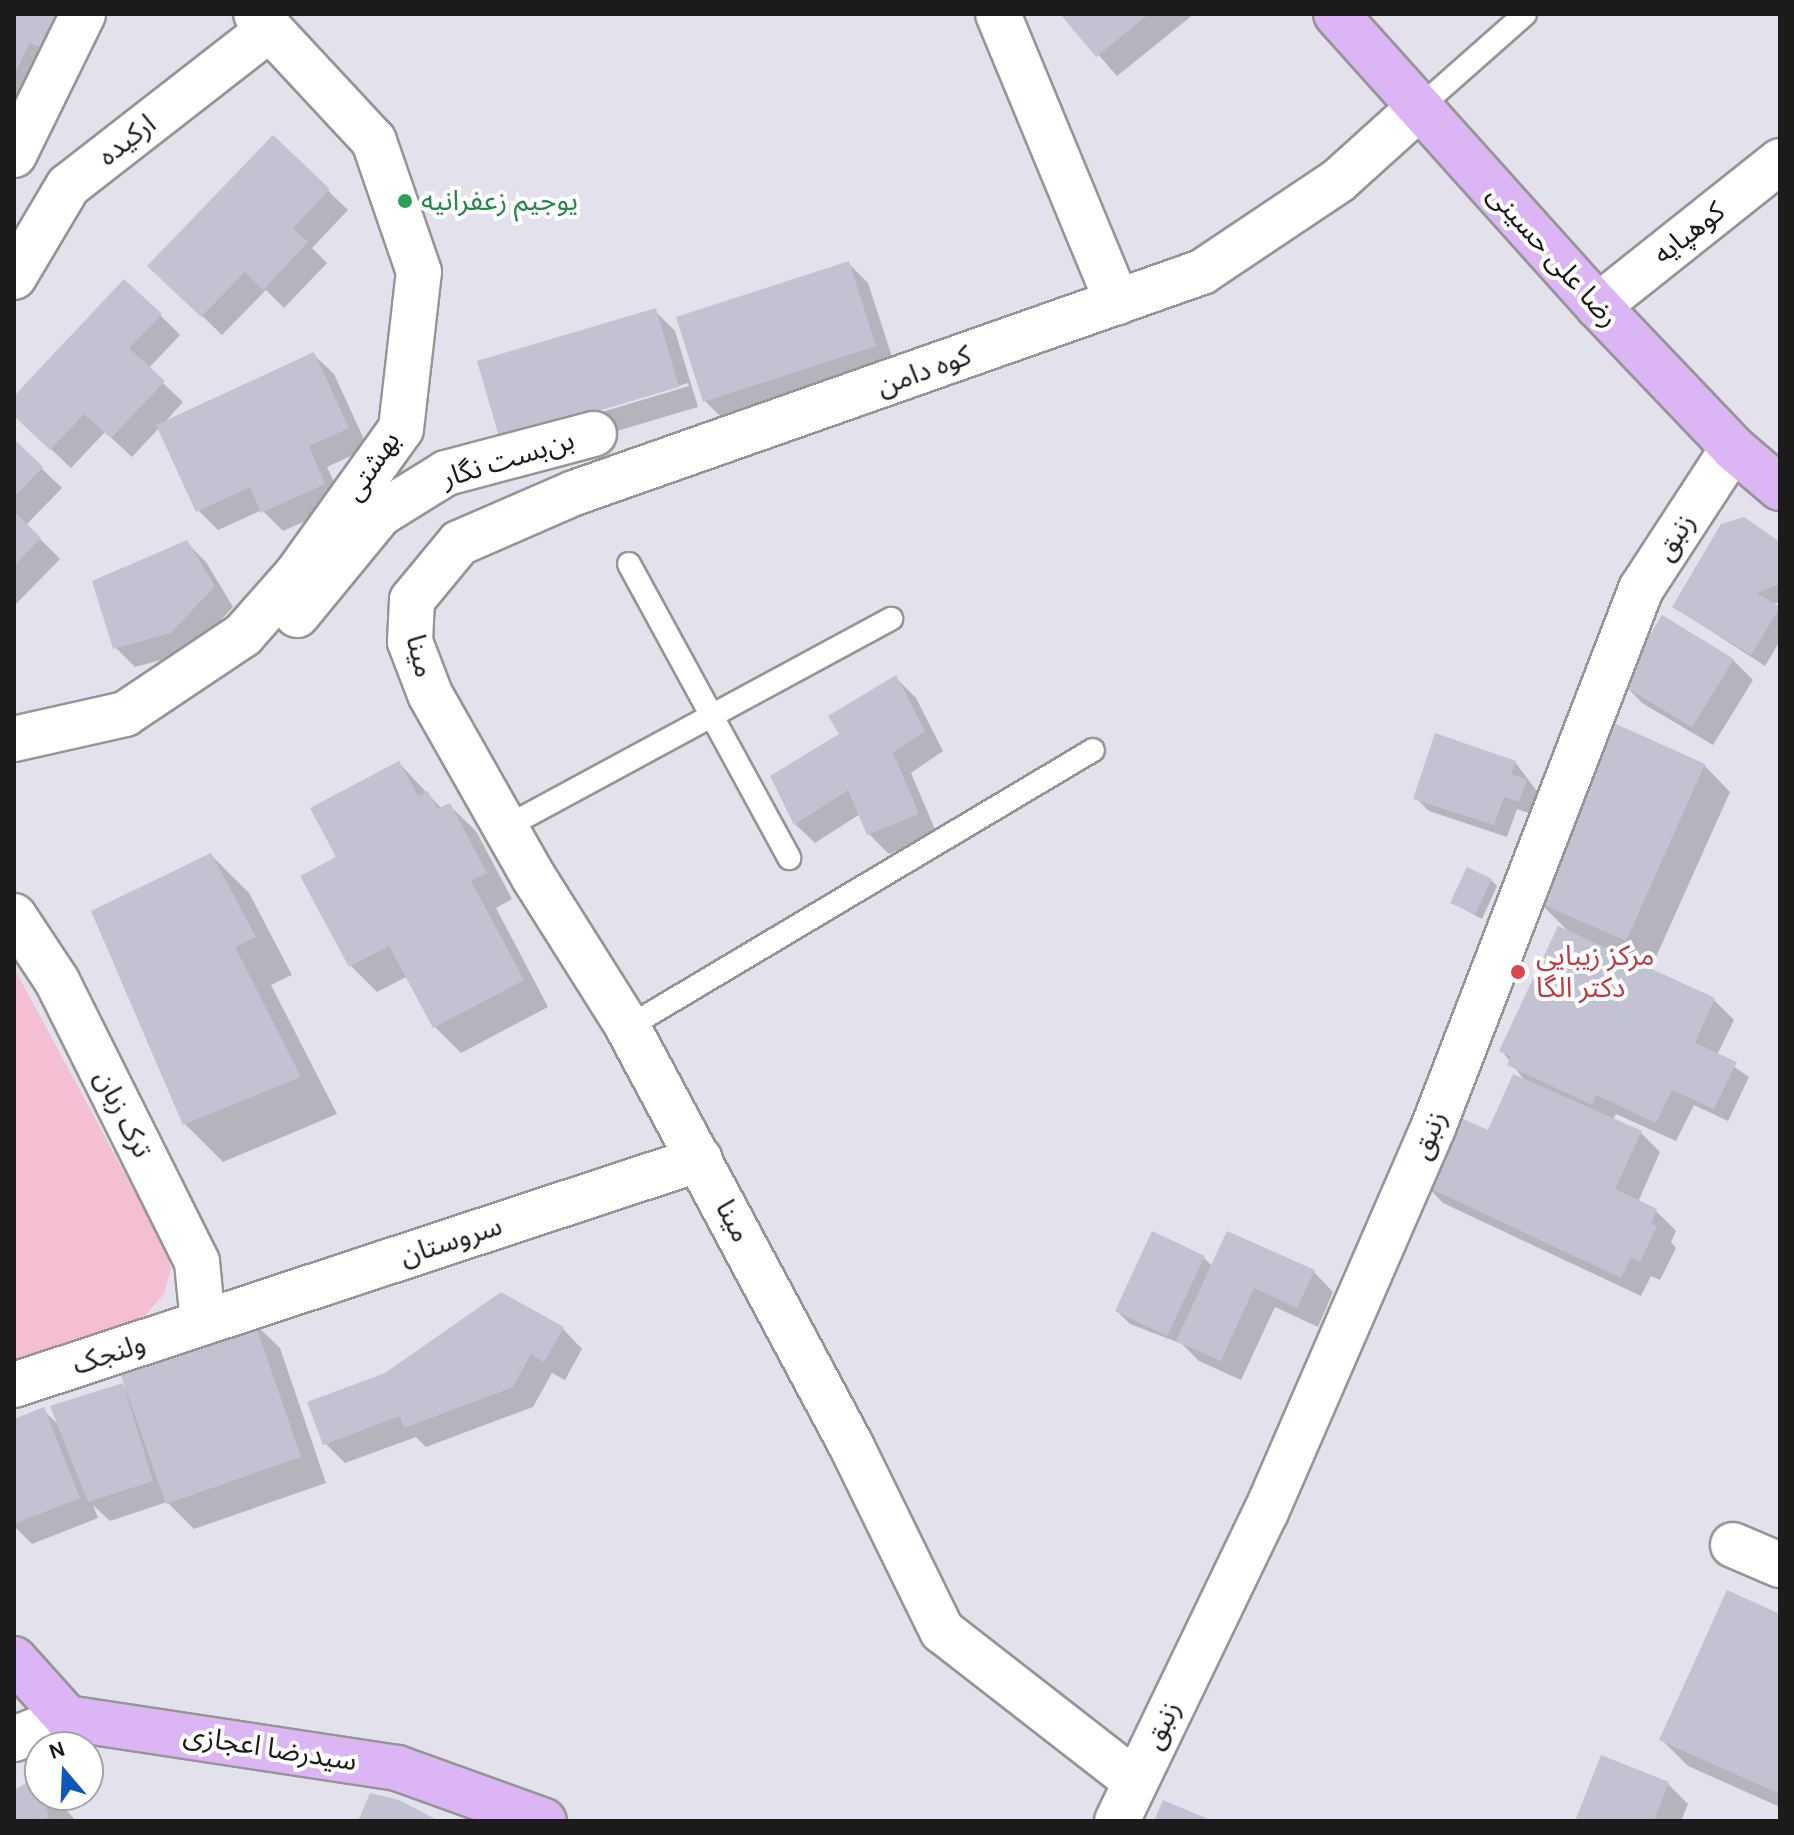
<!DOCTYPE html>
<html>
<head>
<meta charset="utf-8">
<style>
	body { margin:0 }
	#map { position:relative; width:1794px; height:1835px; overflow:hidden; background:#e3e1ec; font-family:Karla,"Noto Sans Arabic",sans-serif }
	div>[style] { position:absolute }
	.park>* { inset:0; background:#f4bfd2 }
	.shadow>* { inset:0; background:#0003 }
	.building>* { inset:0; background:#c2c2d2 }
	.roads { filter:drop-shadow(2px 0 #959595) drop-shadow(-2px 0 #959595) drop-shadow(0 2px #959595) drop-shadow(0 -2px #959595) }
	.lane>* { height:22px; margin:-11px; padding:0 11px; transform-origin:11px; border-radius:11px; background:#fff }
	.street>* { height:44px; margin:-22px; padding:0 22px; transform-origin:22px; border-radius:22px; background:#fff }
	.secondary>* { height:44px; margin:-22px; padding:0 22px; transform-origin:22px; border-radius:22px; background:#dcb6f4 }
	.dots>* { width:22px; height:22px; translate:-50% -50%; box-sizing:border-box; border:4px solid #fff; border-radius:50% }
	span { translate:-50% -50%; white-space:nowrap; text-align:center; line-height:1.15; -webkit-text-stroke:8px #fff; paint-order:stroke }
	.street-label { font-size:28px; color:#1b1b1b }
	.leisure-label { font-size:28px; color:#27864d }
	.left { translate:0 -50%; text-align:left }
	.health-label { font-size:28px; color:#be3a42 }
	.frame { position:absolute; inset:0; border:16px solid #1b1b1b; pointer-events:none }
	.north { position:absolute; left:24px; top:1731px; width:80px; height:80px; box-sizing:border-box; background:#fff; border:2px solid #a4a4a4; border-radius:50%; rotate:341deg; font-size:22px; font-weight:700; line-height:32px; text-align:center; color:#1b1b1b }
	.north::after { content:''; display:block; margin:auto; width:28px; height:36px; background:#0e58b7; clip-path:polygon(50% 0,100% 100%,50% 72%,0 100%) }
</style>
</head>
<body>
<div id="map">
	<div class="park">
		<div style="clip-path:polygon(14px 968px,166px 1250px,171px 1269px,164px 1294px,135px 1327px,14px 1362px)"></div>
	</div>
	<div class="shadow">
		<div style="clip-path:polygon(14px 14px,96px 14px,14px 109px)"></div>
		<div style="clip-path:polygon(1063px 14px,1194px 14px,1117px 76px)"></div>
		<div style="clip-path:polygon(273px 138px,348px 210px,312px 248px,327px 263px,284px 308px,266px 290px,222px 335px,170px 285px)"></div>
		<div style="clip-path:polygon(848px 263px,868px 283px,895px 366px,725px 421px,705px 401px)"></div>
		<div style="clip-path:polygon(evenodd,655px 311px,675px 331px,698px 407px,522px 459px,502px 439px,480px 362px,655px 311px,688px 383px,689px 386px,512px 439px,512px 435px,688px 383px)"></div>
		<div style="clip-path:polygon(160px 315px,180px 335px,148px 369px,183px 402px,163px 424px,314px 355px,334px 374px,368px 448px,327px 467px,344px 504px,283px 531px,262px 510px,218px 530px,198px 510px,160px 427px,132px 457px,105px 432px,71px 468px,14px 414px,14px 399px)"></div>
		<div style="clip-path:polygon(14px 442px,62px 488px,26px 525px,60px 559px,14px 606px)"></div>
		<div style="clip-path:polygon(186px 542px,206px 562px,233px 607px,191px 652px,135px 667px,115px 647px)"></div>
		<div style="clip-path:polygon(1780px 545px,1780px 602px,1773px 604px,1780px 609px,1780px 641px,1765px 666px,1674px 607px)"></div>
		<div style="clip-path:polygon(1733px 660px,1753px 680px,1713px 745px,1642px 703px,1623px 683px)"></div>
		<div style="clip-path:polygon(896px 678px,916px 698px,943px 751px,911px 773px,937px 834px,889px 854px,869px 834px,860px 814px,815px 843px,795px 824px,842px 735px)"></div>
		<div style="clip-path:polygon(1515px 762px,1539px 794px,1532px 814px,1517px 809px,1507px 837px,1429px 811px,1416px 798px)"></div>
		<div style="clip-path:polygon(399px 763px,442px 809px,449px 805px,476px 831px,512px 899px,496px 908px,548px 1007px,461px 1053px,435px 1027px,408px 976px,377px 992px,351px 966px,339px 858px)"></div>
		<div style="clip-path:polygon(1704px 765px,1730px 792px,1652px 966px,1573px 935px,1714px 1000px,1734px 1020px,1717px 1055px,1749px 1077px,1728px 1121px,1694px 1105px,1676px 1141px,1616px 1114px,1613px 1120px,1640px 1132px,1660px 1152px,1638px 1202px,1656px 1211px,1676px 1231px,1671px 1242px,1676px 1248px,1660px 1280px,1651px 1276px,1641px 1296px,1443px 1203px,1424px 1183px,1489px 1133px,1525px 1081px,1502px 1051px,1570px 933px,1537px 900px)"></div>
		<div style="clip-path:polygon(211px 855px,249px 893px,292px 975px,271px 985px,337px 1114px,223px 1162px,185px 1124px)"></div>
		<div style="clip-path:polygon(1491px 880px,1497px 886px,1482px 919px,1453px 903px)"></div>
		<div style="clip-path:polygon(1204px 1258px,1213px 1267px,1314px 1272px,1333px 1292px,1318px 1327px,1275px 1307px,1241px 1380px,1199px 1361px,1182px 1344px,1130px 1324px,1117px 1311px)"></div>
		<div style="clip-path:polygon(253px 1322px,280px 1348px,326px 1483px,194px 1529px,167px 1502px,110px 1521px,93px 1505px,98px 1518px,32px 1544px,14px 1526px,14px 1422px,43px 1410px,61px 1427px,122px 1385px,129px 1392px)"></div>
		<div style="clip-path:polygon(563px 1329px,582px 1349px,565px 1380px,552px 1373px,533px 1407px,426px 1447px,416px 1437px,345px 1463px,325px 1443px)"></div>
		<div style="clip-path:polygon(1780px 1616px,1780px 1807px,1688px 1766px,1662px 1740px)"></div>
		<div style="clip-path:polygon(1602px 1758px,1668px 1784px,1688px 1804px,1681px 1821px,1577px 1821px)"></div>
		<div style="clip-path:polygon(37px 1779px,40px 1795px,53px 1795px,76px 1821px,14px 1821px,14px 1792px)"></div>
	</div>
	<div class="building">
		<div style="clip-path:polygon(14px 14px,74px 14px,54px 55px,30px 43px,14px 75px)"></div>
		<div style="clip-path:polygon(1060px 14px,1149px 14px,1096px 57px)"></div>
		<div style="clip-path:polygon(273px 135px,330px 189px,293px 228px,308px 242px,263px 290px,245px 272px,201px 317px,147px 266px)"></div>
		<div style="clip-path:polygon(849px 261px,876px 346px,703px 402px,676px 317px)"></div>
		<div style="clip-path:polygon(124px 279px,162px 314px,129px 348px,165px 381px,111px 438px,84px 414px,50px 450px,14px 416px,14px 396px)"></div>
		<div style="clip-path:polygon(656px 308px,679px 387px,500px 440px,477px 361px)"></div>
		<div style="clip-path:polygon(314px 352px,349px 428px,309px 446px,325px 484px,261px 513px,250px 487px,196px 512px,156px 425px)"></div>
		<div style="clip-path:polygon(14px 439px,43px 467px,14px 497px)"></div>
		<div style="clip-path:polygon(14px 511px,41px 538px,14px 566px)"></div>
		<div style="clip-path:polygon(1744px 517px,1780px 542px,1780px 584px,1757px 593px,1780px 607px,1751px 655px,1672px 607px,1721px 524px)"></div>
		<div style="clip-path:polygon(187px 540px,215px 586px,171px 633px,113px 649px,92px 581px)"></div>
		<div style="clip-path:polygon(1662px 615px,1734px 659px,1692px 727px,1620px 684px)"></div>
		<div style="clip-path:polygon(896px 675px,925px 731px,893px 753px,919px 814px,867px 835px,848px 790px,794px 825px,770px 776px,839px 734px,828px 716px)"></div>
		<div style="clip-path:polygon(1614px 723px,1705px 764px,1626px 941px,1535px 901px)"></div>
		<div style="clip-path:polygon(1435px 733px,1516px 761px,1511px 774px,1527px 779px,1519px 802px,1504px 797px,1494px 825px,1413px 799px)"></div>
		<div style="clip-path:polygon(399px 761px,418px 796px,428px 791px,437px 809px,450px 803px,487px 873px,471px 881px,524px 980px,433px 1028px,389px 946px,349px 967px,300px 876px,336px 857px,310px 808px)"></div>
		<div style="clip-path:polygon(211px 853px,256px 937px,235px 947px,301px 1077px,183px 1125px,91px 911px)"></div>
		<div style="clip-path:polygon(1467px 867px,1492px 879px,1475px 914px,1450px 903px)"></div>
		<div style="clip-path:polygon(1558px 926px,1715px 998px,1695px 1043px,1737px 1062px,1714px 1109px,1672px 1090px,1656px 1123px,1596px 1095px,1592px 1105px,1507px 1065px,1511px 1057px,1499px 1051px)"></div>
		<div style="clip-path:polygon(1513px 1074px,1642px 1131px,1615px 1189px,1657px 1209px,1651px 1224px,1657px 1226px,1640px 1262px,1631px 1257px,1621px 1278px,1421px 1184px,1454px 1115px,1488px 1130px)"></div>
		<div style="clip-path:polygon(1152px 1231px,1205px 1256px,1167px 1336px,1115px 1311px)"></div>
		<div style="clip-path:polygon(1227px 1231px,1315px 1270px,1297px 1308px,1254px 1288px,1221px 1361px,1176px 1341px)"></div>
		<div style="clip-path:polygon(501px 1292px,564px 1327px,544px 1362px,531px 1354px,513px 1387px,404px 1428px,400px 1416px,323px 1445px,307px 1402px,385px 1373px)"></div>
		<div style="clip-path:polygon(254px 1320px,301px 1457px,166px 1504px,118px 1367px)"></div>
		<div style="clip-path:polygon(123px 1383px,153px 1481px,88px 1502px,50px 1406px)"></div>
		<div style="clip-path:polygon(44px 1407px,80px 1498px,14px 1524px,14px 1419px)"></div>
		<div style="clip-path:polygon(1727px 1590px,1780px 1614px,1780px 1794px,1659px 1740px)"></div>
		<div style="clip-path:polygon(1601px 1755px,1669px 1782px,1654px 1821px,1575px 1821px)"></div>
		<div style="clip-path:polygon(38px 1776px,49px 1818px,14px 1821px,14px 1790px)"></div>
		<div style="clip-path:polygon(370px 1793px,399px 1800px,439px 1821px,358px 1821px)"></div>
		<div style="clip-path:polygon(1163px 1800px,1213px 1821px,1154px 1821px)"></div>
	</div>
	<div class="roads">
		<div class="lane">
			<div style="left:1420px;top:107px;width:140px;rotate:-41.5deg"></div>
			<div style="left:629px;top:564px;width:335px;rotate:61.4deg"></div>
			<div style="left:506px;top:827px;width:438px;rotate:-28.4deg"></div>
			<div style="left:628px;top:1027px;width:541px;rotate:-30.78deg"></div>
		</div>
		<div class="street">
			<div style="left:998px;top:14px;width:312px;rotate:67.5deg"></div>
			<div style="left:14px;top:155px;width:157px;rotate:-63.9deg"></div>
			<div style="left:14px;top:277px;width:106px;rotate:-59.3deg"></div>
			<div style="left:68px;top:186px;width:256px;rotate:-37.9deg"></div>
			<div style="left:1598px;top:306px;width:233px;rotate:-38.5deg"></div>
			<div style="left:297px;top:615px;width:131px;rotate:-50.6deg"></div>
			<div style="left:380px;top:514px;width:78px;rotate:-31.8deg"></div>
			<div style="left:446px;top:473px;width:153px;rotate:-14.8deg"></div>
			<div style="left:14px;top:739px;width:114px;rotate:-12.7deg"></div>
			<div style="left:125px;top:714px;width:142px;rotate:-33.8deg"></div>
			<div style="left:243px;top:635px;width:81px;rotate:-48.5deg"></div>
			<div style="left:297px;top:574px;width:178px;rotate:-54.4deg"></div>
			<div style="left:401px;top:429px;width:158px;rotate:-83.5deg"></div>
			<div style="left:419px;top:272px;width:139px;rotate:-109deg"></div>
			<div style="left:374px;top:141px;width:173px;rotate:-132.9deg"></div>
			<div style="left:14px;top:916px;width:78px;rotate:56.5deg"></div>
			<div style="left:57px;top:981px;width:314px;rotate:63.5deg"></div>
			<div style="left:197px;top:1262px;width:61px;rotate:84.4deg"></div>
			<div style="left:14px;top:1385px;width:722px;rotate:-18.23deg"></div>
			<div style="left:1733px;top:1545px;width:51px;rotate:23.1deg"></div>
			<div style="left:14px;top:1739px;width:57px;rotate:-21.6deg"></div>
			<div style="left:1135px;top:1781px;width:244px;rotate:-142.1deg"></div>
			<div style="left:942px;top:1631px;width:203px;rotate:-116.1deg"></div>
			<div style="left:853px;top:1449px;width:478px;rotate:-118.1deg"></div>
			<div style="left:628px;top:1027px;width:176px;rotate:-122.2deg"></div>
			<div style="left:534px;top:878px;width:211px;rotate:-119.5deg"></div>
			<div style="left:430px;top:694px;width:56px;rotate:-111deg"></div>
			<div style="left:410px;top:642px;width:42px;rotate:-87.3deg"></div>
			<div style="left:412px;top:600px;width:74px;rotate:-50.5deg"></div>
			<div style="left:459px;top:543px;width:125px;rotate:-23.5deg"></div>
			<div style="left:574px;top:493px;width:666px;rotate:-19.39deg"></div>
			<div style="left:1202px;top:272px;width:164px;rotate:-33.8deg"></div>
			<div style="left:1338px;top:181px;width:110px;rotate:-42.1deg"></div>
			<div style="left:1117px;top:1821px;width:343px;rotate:-64.3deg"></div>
			<div style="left:1266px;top:1512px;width:419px;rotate:-66.5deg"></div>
			<div style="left:1433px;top:1128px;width:578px;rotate:-68.9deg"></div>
			<div style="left:1641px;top:589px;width:168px;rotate:-56.9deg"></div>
		</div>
		<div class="secondary">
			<div style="left:1336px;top:14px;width:392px;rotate:48.1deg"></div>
			<div style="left:1598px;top:306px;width:196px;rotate:46.4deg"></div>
			<div style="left:1733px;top:448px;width:62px;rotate:40.4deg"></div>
			<div style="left:14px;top:1659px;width:79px;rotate:48.1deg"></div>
			<div style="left:67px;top:1718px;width:334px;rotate:8.6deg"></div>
			<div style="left:397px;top:1768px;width:156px;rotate:19.8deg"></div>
		</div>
	</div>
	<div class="dots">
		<div style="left:405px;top:201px;background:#2e9e5b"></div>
		<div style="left:1518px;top:972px;background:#e0444e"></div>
	</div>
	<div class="street-label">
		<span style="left:127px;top:140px;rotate:-38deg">ارکیده</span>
		<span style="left:1689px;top:233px;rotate:-38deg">کوهپایه</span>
		<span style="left:1553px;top:256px;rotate:48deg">رضا علی حسینی</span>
		<span style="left:924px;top:371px;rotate:-20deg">کوه دامن</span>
		<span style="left:508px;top:459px;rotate:-17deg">بن‌بست نگار</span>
		<span style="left:372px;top:466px;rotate:-56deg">بهشتی</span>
		<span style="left:1675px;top:537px;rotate:-57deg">زنبق</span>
		<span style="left:420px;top:656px;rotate:76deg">مینا</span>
		<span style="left:123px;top:1114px;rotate:63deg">ترک زبان</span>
		<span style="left:1429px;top:1135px;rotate:-67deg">زنبق</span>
		<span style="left:733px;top:1221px;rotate:62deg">مینا</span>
		<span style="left:451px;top:1241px;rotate:-18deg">سروستان</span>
		<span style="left:109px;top:1354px;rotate:-18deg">ولنجک</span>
		<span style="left:1162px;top:1725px;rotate:-64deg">زنبق</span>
		<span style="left:270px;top:1748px;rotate:9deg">سیدرضا اعجازی</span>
	</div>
	<div class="leisure-label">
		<span class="left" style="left:421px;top:201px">یوجیم زعفرانیه</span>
	</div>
	<div class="health-label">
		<span class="left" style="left:1536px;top:972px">مرکز زیبایی<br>دکتر الگا</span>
	</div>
	<div class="frame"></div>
	<div class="north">N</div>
</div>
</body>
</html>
